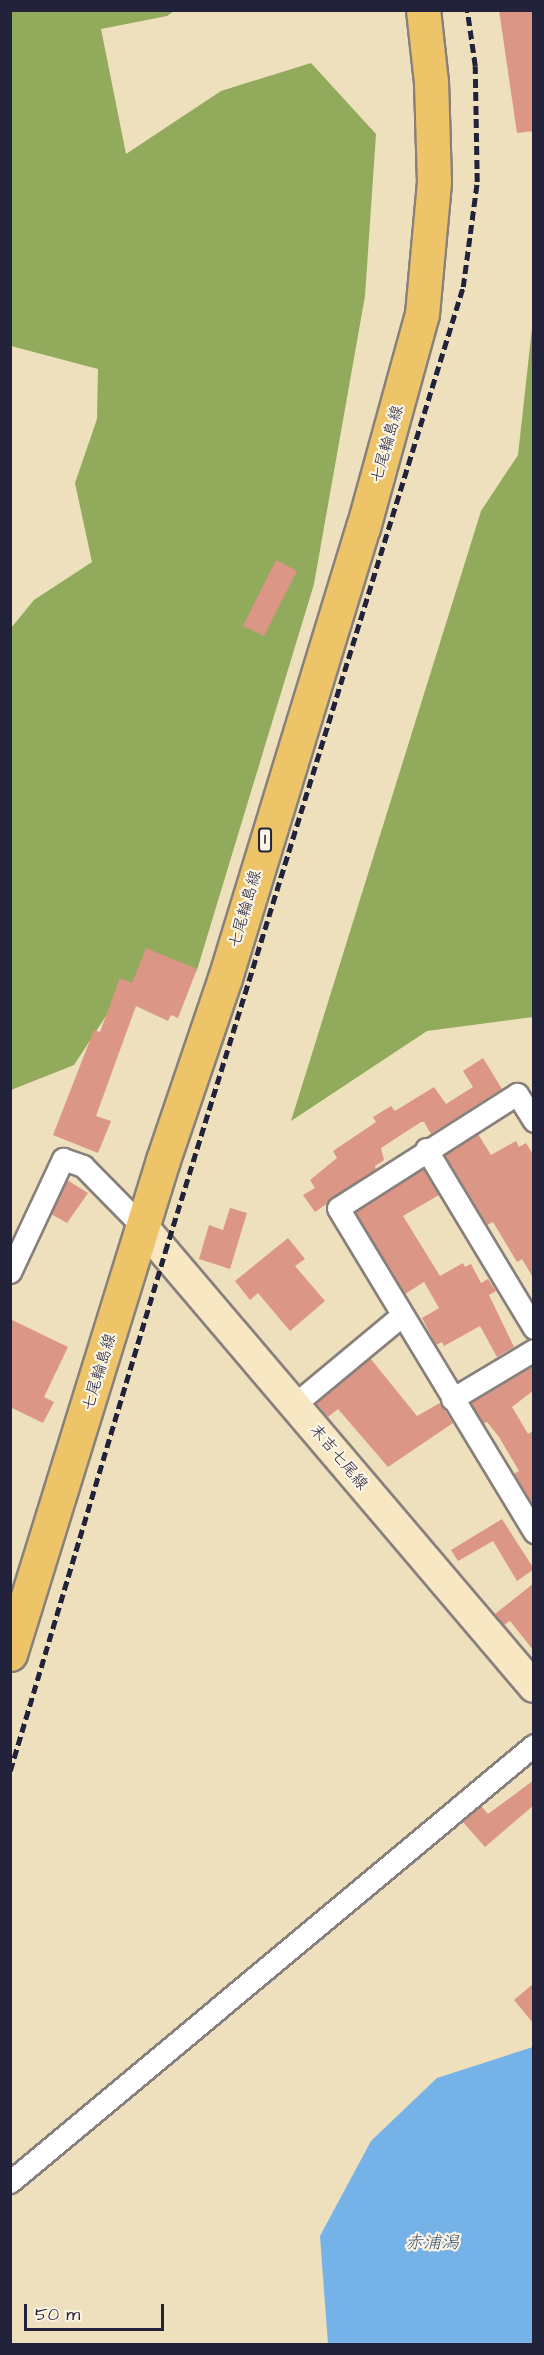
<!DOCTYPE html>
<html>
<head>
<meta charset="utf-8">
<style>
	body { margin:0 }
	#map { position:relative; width:544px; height:2355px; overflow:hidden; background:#eedfbd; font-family:"Architects Daughter","Klee One",sans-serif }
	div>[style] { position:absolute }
	.forest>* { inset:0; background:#91aa5b }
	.water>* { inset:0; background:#74b2e7 }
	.building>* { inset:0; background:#dc9686 }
	.roads { filter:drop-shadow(2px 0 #88807c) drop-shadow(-2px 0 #88807c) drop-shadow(0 2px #88807c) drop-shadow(0 -2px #88807c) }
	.street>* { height:21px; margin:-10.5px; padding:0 10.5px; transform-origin:10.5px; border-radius:10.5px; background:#fff }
	.secondary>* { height:30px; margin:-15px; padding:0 15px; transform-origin:15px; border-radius:15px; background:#f8e7c3 }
	.primary>* { height:33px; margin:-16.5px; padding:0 16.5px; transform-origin:16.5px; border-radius:16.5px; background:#eec469 }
	.rail>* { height:4.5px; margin-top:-2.25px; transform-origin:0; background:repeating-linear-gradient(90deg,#22223b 0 9px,transparent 0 13.5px) }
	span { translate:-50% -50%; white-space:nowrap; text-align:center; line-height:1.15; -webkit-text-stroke:4.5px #fcf5e5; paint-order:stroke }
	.shield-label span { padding:2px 4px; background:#fcf5e5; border:2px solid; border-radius:4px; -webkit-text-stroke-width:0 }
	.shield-label { font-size:15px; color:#22223b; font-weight:700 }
	.street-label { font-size:16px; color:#22223b }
	.water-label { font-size:18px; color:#3f5477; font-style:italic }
	.frame { position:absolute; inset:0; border:12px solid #22223b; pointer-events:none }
	.scale { position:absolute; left:24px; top:2304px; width:140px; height:27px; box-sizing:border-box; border:3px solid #22223b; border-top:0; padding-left:8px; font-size:18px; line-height:21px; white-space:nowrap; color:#22223b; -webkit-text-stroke:4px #fcf5e5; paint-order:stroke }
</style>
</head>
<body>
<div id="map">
	<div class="forest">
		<div style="clip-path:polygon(11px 11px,174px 11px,167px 16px,101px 29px,126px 154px,221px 91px,311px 63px,376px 134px,365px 296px,314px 584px,197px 970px,185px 985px,121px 993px,74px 1065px,11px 1090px,11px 628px,34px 600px,92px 562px,75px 483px,97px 419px,98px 369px,11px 346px)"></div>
		<div style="clip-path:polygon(533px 319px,533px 1017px,427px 1031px,291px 1121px,481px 511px,518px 455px)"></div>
	</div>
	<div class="water">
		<div style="clip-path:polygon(533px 2047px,533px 2344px,328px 2344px,320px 2236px,371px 2141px,437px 2078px)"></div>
	</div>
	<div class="building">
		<div style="clip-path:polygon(499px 10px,534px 10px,534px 131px,517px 133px)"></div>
		<div style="clip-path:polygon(276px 560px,297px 571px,264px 636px,243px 626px)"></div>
		<div style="clip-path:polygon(146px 948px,197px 969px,178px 1018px,171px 1015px,168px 1021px,136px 1006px,96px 1116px,111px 1121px,98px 1153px,53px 1135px,94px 1030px,100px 1032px,120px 978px,132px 983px)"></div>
		<div style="clip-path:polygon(483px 1058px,502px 1089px,431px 1134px,424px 1122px,421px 1122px,381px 1148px,384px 1160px,375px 1166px,376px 1169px,315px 1212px,303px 1195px,315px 1188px,310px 1180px,337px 1158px,333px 1151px,376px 1122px,373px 1117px,391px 1106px,395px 1111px,434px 1087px,446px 1104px,473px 1087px,463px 1071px)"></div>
		<div style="clip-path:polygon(478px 1134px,491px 1155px,516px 1141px,519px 1147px,526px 1143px,534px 1156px,534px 1279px,522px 1259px,517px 1262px,493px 1222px,487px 1225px,445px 1155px)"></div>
		<div style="clip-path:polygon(423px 1169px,439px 1195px,403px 1216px,440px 1276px,463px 1263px,465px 1267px,471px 1264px,481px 1283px,488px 1279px,496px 1291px,489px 1295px,514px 1347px,497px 1357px,480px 1326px,444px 1346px,442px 1342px,436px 1345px,422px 1318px,439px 1308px,424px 1282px,405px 1294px,355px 1212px)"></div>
		<div style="clip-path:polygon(67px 1180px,88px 1193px,67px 1223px,51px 1214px)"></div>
		<div style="clip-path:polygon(230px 1208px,247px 1213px,230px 1269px,199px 1259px,209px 1225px,223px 1230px)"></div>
		<div style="clip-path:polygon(288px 1238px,305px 1259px,295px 1266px,325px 1301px,290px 1331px,258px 1293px,250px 1300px,235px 1281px)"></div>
		<div style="clip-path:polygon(10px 1319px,68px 1347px,44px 1397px,54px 1402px,43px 1423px,10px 1407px)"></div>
		<div style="clip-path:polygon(370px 1358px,417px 1416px,440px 1403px,453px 1423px,388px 1467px,338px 1409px,328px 1417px,316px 1403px)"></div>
		<div style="clip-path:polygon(534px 1366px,534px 1390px,512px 1407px,528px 1434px,533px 1431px,534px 1507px,514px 1474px,519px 1471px,499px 1437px,487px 1422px,483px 1424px,471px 1403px)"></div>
		<div style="clip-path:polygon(502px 1519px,534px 1569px,517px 1581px,493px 1541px,458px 1561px,451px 1550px)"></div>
		<div style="clip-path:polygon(534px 1583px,534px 1651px,510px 1621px,504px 1625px,495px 1614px)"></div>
		<div style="clip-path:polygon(534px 1780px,534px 1805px,485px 1847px,462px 1821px,481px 1806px,488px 1814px)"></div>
		<div style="clip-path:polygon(534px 1983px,534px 2024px,514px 2000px)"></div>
	</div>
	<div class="roads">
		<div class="street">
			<div style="left:534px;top:1121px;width:32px;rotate:-122deg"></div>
			<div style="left:517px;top:1094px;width:212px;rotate:147.5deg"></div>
			<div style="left:338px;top:1208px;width:379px;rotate:58.8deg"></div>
			<div style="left:426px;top:1149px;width:209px;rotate:58.9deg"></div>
			<div style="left:10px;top:1272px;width:125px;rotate:-64.9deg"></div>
			<div style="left:63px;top:1159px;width:21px;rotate:19deg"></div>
			<div style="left:83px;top:1166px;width:87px;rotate:45.5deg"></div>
			<div style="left:452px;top:1399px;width:96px;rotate:-30.9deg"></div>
			<div style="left:295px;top:1404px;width:138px;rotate:-39.7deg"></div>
			<div style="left:10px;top:2182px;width:682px;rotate:-39.83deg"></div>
		</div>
		<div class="secondary">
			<div style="left:144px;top:1228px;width:602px;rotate:49.65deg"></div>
		</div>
		<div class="primary">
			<div style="left:10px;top:1654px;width:517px;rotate:-72.79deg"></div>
			<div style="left:163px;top:1160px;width:192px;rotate:-71.2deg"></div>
			<div style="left:225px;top:978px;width:471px;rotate:-73deg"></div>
			<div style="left:363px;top:528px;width:222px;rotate:-74.6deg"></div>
			<div style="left:422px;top:314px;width:133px;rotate:-84.8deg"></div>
			<div style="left:434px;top:182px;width:100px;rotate:-91.7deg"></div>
			<div style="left:431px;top:82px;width:72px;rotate:-96.3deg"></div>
		</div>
	</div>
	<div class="rail">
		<div style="left:10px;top:1771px;width:542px;rotate:-73.37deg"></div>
		<div style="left:165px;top:1252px;width:1010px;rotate:-72.84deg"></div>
		<div style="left:463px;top:287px;width:106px;rotate:-82.4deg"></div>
		<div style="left:477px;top:182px;width:116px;rotate:-91deg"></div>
		<div style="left:475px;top:66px;width:57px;rotate:-98.1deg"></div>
	</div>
	<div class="shield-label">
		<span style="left:265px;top:840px">1</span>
	</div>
	<div class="street-label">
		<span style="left:387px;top:444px;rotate:-74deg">七尾輪島線</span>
		<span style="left:245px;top:909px;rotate:-74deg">七尾輪島線</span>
		<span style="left:99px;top:1372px;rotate:-73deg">七尾輪島線</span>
		<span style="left:339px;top:1457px;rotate:50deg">末吉七尾線</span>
	</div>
	<div class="water-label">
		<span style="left:432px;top:2243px">赤浦潟</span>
	</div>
	<div class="frame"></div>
	<div class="scale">50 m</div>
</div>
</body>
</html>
